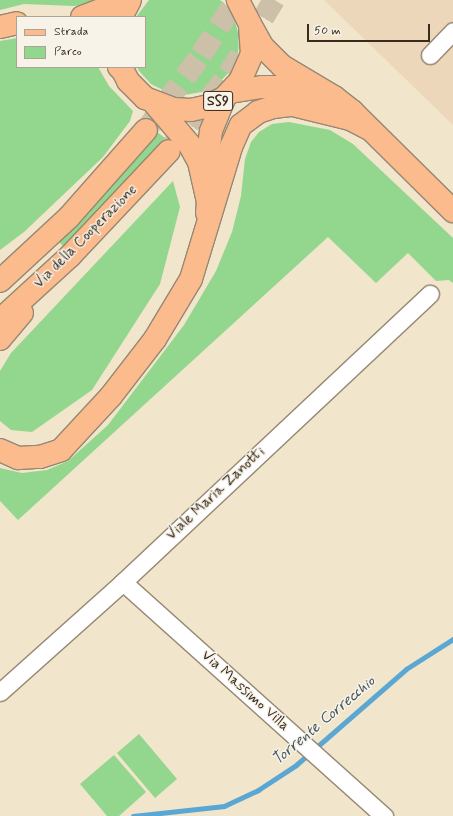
<!DOCTYPE html>
<html>
<head>
<meta charset="utf-8">
<style>
	body { margin:0 }
	#map { position:relative; width:453px; height:816px; overflow:hidden; background:#f1e5cb; font-family:Mynerve,sans-serif }
	div>[style] { position:absolute }
	.built>* { inset:0; background:#edd7bb }
	.green>* { inset:0; background:#93d68d }
	.stream>* { height:5px; margin:-2.5px; padding:0 2.5px; transform-origin:2.5px; border-radius:2.5px; background:#5aa7d3 }
	.highway-tunnel>* { height:22px; margin-top:-11px; transform-origin:0; background:repeating-linear-gradient(90deg,#cdc0a8 0 22px,transparent 0 33px) }
	.roads { filter:drop-shadow(1px 0 #968874) drop-shadow(-1px 0 #968874) drop-shadow(0 1px #968874) drop-shadow(0 -1px #968874) }
	.street>* { height:17px; margin:-8.5px; padding:0 8.5px; transform-origin:8.5px; border-radius:8.5px; background:#fff }
	.primary>* { height:22px; margin:-11px; padding:0 11px; transform-origin:11px; border-radius:11px; background:#fbbb8c }
	.highway>* { height:22px; margin:-11px; padding:0 11px; transform-origin:11px; border-radius:11px; background:#fbbb8c }
	span { translate:-50% -50%; white-space:nowrap; text-align:center; line-height:1.15; -webkit-text-stroke:3px #f7f3e8; paint-order:stroke }
	.shield-label span { padding:1px 3px; background:#f7f3e8; border:1px solid; border-radius:3px; -webkit-text-stroke-width:0 }
	.shield-label { font-size:14px; color:#3b2a1e; font-weight:700 }
	.street-label { font-size:15px; color:#3b2a1e }
	.water-label { font-size:16px; color:#46565d; font-style:italic }
	.legend { position:absolute; left:16px; top:16px; width:130px; height:52px; box-sizing:border-box; background:#f7f3e8; border:1px solid #aca397; margin:0; padding:5px 7px; list-style:none; font-size:12px; color:#3b2a1e }
	.legend li { display:flex; align-items:center; gap:8px; height:20px }
	.legend b { width:20px; border:1px solid #aca397 }
	.scale { position:absolute; left:307px; top:24px; width:123px; height:18px; box-sizing:border-box; border:2px solid #3b2a1e; border-top:0; padding-left:5px; font-size:12px; line-height:14px; white-space:nowrap; color:#3b2a1e; -webkit-text-stroke:3px #f7f3e8; paint-order:stroke }
</style>
</head>
<body>
<div id="map">
	<div class="built">
		<div style="clip-path:polygon(324px 0,453px 0,453px 125px)"></div>
	</div>
	<div class="green">
		<div style="clip-path:polygon(0 0,97px 0,75px 6px,24px 4px,0 10px)"></div>
		<div style="clip-path:polygon(149px 0,220px 0,224px 3px,234px 18px,239px 36px,238px 54px,230px 71px,218px 84px,202px 92px,184px 95px,167px 92px,151px 84px,139px 71px,137px 67px,145px 67px,145px 17px,136px 17px)"></div>
		<div style="clip-path:polygon(17px 38px,17px 67px,98px 67px,109px 86px,133px 111px,130px 121px,103px 157px,24px 232px,0 250px,0 41px)"></div>
		<div style="clip-path:polygon(289px 122px,330px 130px,353px 144px,453px 238px,453px 283px,449px 280px,436px 281px,408px 253px,376px 283px,328px 237px,18px 520px,0 501px,0 468px,22px 473px,47px 470px,68px 461px,108px 425px,184px 325px,216px 271px,232px 232px,241px 196px,245px 159px,251px 142px,259px 132px,272px 124px)"></div>
		<div style="clip-path:polygon(157px 132px,165px 138px,150px 160px,64px 247px,56px 239px,142px 153px)"></div>
		<div style="clip-path:polygon(173px 181px,180px 207px,160px 284px,92px 390px,32px 432px,11px 430px,0 421px,0 371px,11px 353px)"></div>
		<div style="clip-path:polygon(139px 734px,177px 779px,155px 798px,117px 753px)"></div>
		<div style="clip-path:polygon(114px 755px,146px 792px,119px 816px,107px 816px,80px 784px)"></div>
	</div>
	<div class="stream">
		<div style="left:133px;top:816px;width:92px;rotate:-6.3deg"></div>
		<div style="left:224px;top:806px;width:38px;rotate:-25deg"></div>
		<div style="left:258px;top:790px;width:45px;rotate:-33.3deg"></div>
		<div style="left:296px;top:765px;width:146px;rotate:-41.1deg"></div>
		<div style="left:406px;top:669px;width:56px;rotate:-32.6deg"></div>
	</div>
	<div class="highway-tunnel">
		<div style="left:146px;top:130px;width:93px;rotate:-53.7deg"></div>
		<div style="left:201px;top:55px;width:65px;rotate:-57.5deg"></div>
		<div style="left:169px;top:150px;width:97px;rotate:-51.7deg"></div>
		<div style="left:229px;top:74px;width:87px;rotate:-58.7deg"></div>
	</div>
	<div class="roads">
		<div class="street">
			<div style="left:430px;top:55px;width:33px;rotate:-46deg"></div>
			<div style="left:123px;top:582px;width:351px;rotate:41.9deg"></div>
			<div style="left:0;top:692px;width:165px;rotate:-41.8deg"></div>
			<div style="left:123px;top:582px;width:421px;rotate:-43.2deg"></div>
		</div>
		<div class="primary">
			<div style="left:121px;top:17px;width:19px;rotate:-62deg"></div>
			<div style="left:250px;top:24px;width:25px;rotate:61deg"></div>
			<div style="left:262px;top:46px;width:28px;rotate:45deg"></div>
			<div style="left:282px;top:66px;width:61px;rotate:30.8deg"></div>
			<div style="left:334px;top:97px;width:24px;rotate:38deg"></div>
			<div style="left:353px;top:112px;width:141px;rotate:44.7deg"></div>
			<div style="left:121px;top:67px;width:16px;rotate:63deg"></div>
			<div style="left:128px;top:81px;width:24px;rotate:45deg"></div>
			<div style="left:145px;top:98px;width:30px;rotate:21deg"></div>
			<div style="left:173px;top:109px;width:18px;rotate:3deg"></div>
			<div style="left:191px;top:110px;width:17px;rotate:-13deg"></div>
			<div style="left:208px;top:106px;width:18px;rotate:-27deg"></div>
			<div style="left:224px;top:98px;width:23px;rotate:-47deg"></div>
			<div style="left:240px;top:81px;width:30px;rotate:-66deg"></div>
			<div style="left:252px;top:54px;width:30px;rotate:-94deg"></div>
			<div style="left:250px;top:24px;width:27px;rotate:-117deg"></div>
			<div style="left:230px;top:92px;width:32px;rotate:-9deg"></div>
			<div style="left:262px;top:87px;width:28px"></div>
			<div style="left:290px;top:87px;width:26px;rotate:9deg"></div>
		</div>
		<div class="highway">
			<div style="left:82px;top:17px;width:48px;rotate:-20.7deg"></div>
			<div style="left:0;top:27px;width:17px;rotate:-13deg"></div>
			<div style="left:119px;top:67px;width:4px;rotate:45deg"></div>
			<div style="left:155px;top:104px;width:52px;rotate:49.6deg"></div>
			<div style="left:189px;top:144px;width:21px;rotate:61deg"></div>
			<div style="left:199px;top:162px;width:41px;rotate:77.3deg"></div>
			<div style="left:208px;top:202px;width:11px;rotate:95deg"></div>
			<div style="left:205px;top:177px;width:46px;rotate:-82.6deg"></div>
			<div style="left:211px;top:131px;width:35px;rotate:-68deg"></div>
			<div style="left:0;top:281px;width:94px;rotate:-42.8deg"></div>
			<div style="left:69px;top:217px;width:116px;rotate:-48.5deg"></div>
			<div style="left:0;top:320px;width:95px;rotate:-42.4deg"></div>
			<div style="left:70px;top:256px;width:144px;rotate:-46.7deg"></div>
			<div style="left:0;top:339px;width:34px;rotate:-50deg"></div>
			<div style="left:0;top:450px;width:20px;rotate:24deg"></div>
			<div style="left:18px;top:458px;width:22px;rotate:-3deg"></div>
			<div style="left:40px;top:457px;width:22px;rotate:-18deg"></div>
			<div style="left:61px;top:450px;width:74px;rotate:-47.2deg"></div>
			<div style="left:111px;top:396px;width:72px;rotate:-52.3deg"></div>
			<div style="left:155px;top:339px;width:70px;rotate:-59deg"></div>
			<div style="left:191px;top:279px;width:138px;rotate:-73.1deg"></div>
			<div style="left:231px;top:147px;width:24px;rotate:-66deg"></div>
			<div style="left:241px;top:125px;width:21px;rotate:-37deg"></div>
			<div style="left:258px;top:112px;width:16px;rotate:-18deg"></div>
			<div style="left:273px;top:107px;width:20px;rotate:-6deg"></div>
			<div style="left:293px;top:105px;width:59px;rotate:13.8deg"></div>
			<div style="left:350px;top:119px;width:20px;rotate:27deg"></div>
		</div>
	</div>
	<div class="shield-label">
		<span style="left:218px;top:101px">SS9</span>
	</div>
	<div class="street-label">
		<span style="left:86px;top:237px;rotate:-45deg">Via della Cooperazione</span>
		<span style="left:216px;top:494px;rotate:-43deg">Viale Maria Zanotti</span>
		<span style="left:245px;top:691px;rotate:42deg">Via Massimo Villa</span>
	</div>
	<div class="water-label">
		<span style="left:324px;top:721px;rotate:-40deg">Torrente Correcchio</span>
	</div>
	<ul class="legend">
	<li><b style="height:5px;background:#fbbb8c"></b>Strada</li>
	<li><b style="height:11px;background:#93d68d"></b>Parco</li>
	</ul>
	<div class="scale">50 m</div>
</div>
</body>
</html>
